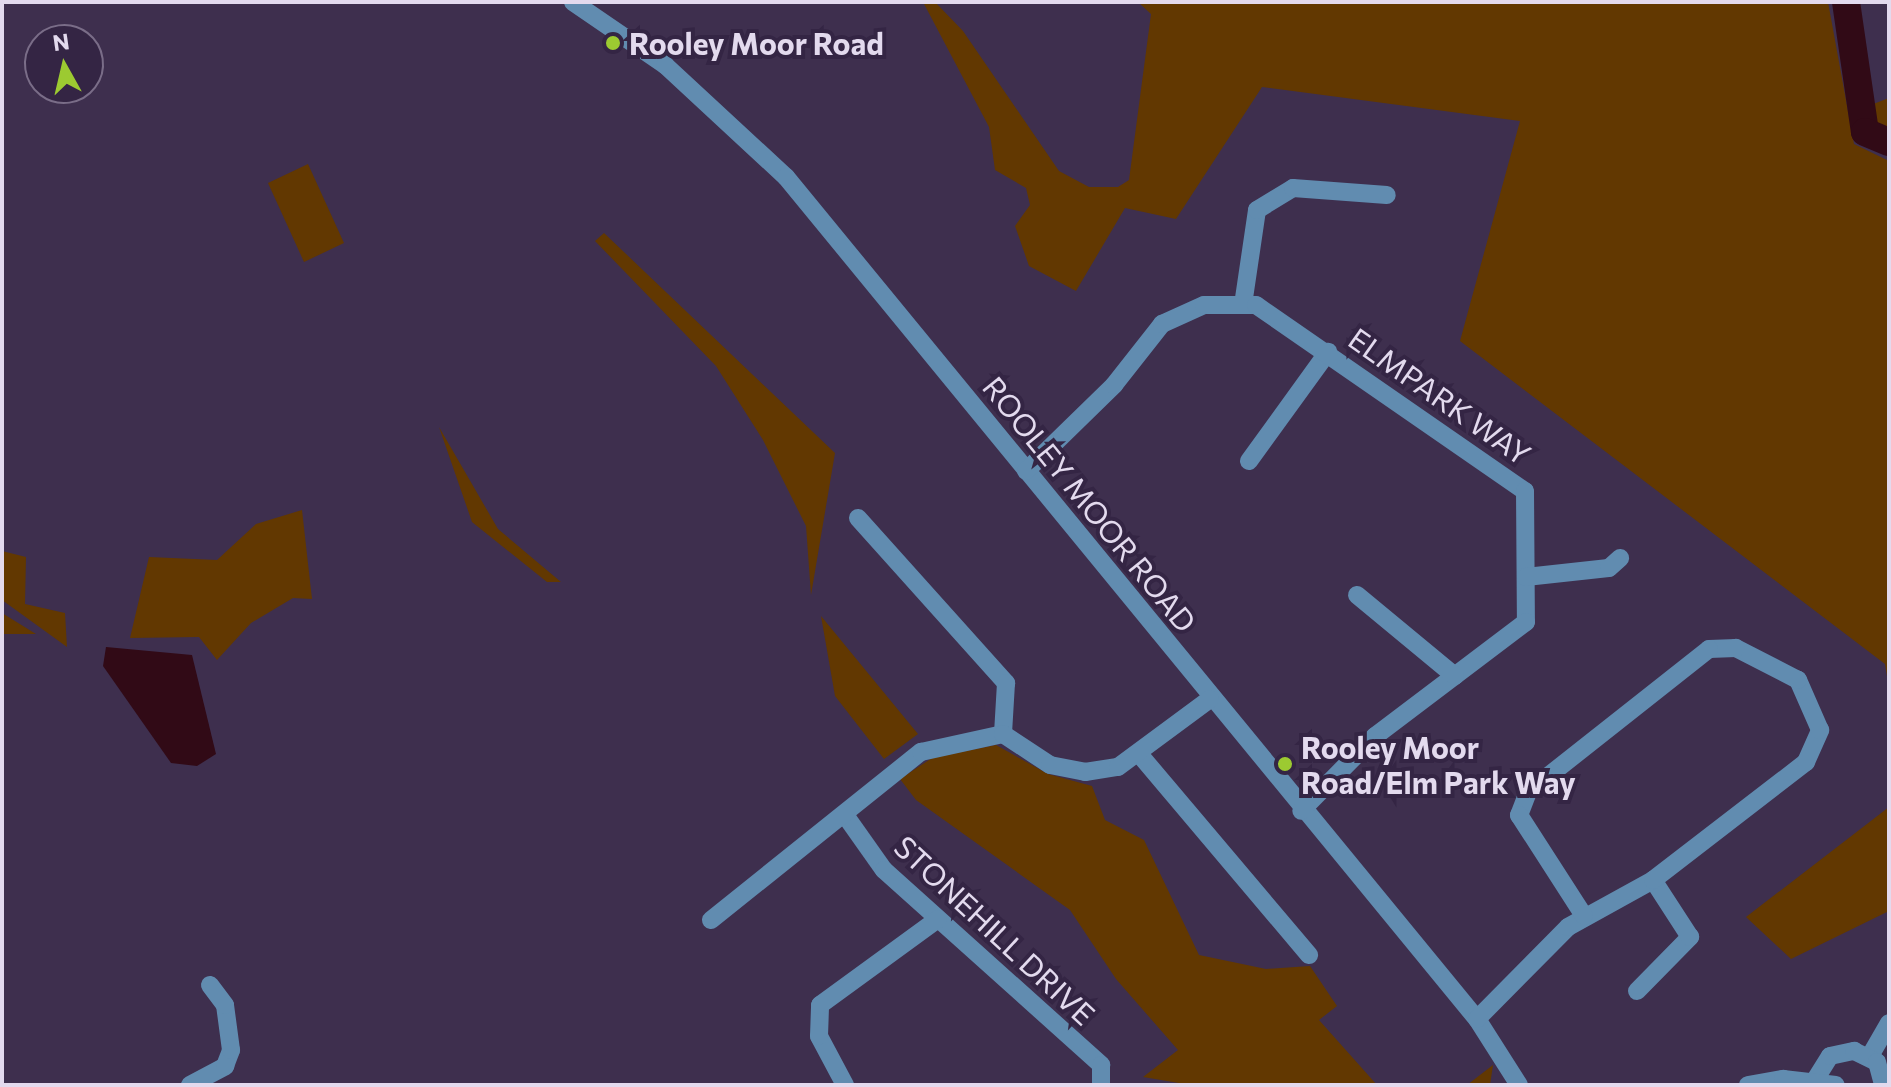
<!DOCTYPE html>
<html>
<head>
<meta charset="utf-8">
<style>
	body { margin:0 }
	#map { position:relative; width:1891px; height:1087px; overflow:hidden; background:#3e2f4e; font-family:Commissioner,sans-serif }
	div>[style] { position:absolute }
	.green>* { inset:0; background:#623801 }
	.water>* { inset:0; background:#310a16 }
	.river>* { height:28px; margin:-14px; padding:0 14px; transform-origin:14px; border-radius:14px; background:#310a16 }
	.minor>* { height:18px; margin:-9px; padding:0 9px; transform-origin:9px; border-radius:9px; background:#618cb0 }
	.dots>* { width:22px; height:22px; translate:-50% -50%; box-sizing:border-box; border:4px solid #342544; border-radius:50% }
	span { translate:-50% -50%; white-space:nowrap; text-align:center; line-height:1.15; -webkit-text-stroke:8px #342544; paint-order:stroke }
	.poi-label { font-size:30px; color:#e3daee; font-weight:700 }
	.left { translate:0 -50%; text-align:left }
	.street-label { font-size:30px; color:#e3daee }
	.frame { position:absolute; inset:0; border:4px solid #e3daee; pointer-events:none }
	.north { position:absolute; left:24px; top:24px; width:80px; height:80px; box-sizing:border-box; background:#342544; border:2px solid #7a6d88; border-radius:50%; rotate:352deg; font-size:22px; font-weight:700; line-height:32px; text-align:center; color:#e3daee }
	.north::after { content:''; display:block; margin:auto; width:28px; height:36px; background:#9cca31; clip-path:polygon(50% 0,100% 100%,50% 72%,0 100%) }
</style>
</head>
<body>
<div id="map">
	<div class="green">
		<div style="clip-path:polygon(923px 2px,935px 2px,963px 31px,1059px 171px,1089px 187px,1118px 187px,1129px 180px,1151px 14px,1138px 2px,1828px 2px,1854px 144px,1889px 161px,1889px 689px,1885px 664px,1460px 341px,1520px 121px,1262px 87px,1176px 219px,1125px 208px,1076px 291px,1029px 266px,1015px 226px,1030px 205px,1026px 188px,995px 170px,989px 127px)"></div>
		<div style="clip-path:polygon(1889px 98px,1889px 136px,1869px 128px,1868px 106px)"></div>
		<div style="clip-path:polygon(308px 164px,344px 243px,304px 262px,268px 183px)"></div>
		<div style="clip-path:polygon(604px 233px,835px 453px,811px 595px,806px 526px,763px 440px,716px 366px,595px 241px)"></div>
		<div style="clip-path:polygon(439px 427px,498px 529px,561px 582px,547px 582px,472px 522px)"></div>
		<div style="clip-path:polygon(302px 510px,312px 599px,293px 598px,251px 623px,217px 660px,199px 637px,130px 638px,149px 557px,217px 560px,256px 524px)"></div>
		<div style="clip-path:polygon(2px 551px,26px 557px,25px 604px,65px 613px,67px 647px,2px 600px)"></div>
		<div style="clip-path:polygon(2px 613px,36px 634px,2px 634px)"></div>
		<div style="clip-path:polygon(821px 616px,918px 734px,884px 759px,835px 696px)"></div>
		<div style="clip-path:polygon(996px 745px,1048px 774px,1092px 786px,1105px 820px,1144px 840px,1199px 955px,1266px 969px,1310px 966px,1337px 1006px,1319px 1020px,1377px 1085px,1191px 1085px,1143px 1077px,1178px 1050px,1116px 979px,1070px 910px,916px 800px,900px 779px,932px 758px)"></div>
		<div style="clip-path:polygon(1889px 807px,1889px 911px,1791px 959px,1746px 917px)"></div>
		<div style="clip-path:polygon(1493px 1065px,1490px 1085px,1467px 1085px)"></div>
	</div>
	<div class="water">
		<div style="clip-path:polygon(106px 647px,192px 655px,216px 754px,197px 766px,171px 763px,103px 666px)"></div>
	</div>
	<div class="river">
		<div style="left:1846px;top:2px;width:131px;rotate:81.7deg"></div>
		<div style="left:1865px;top:132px;width:26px;rotate:23deg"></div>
	</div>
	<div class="minor">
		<div style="left:573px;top:2px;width:112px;rotate:34.4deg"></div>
		<div style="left:665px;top:65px;width:165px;rotate:42.8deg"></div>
		<div style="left:786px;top:177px;width:1089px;rotate:50.63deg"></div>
		<div style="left:1477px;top:1019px;width:78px;rotate:57.5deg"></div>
		<div style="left:1243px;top:305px;width:96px;rotate:-81.6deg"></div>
		<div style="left:1257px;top:210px;width:42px;rotate:-31.4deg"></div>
		<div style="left:1293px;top:188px;width:94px;rotate:4.3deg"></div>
		<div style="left:1249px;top:461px;width:135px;rotate:-54.1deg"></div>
		<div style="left:1026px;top:471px;width:123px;rotate:-44.3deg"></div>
		<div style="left:1114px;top:385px;width:78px;rotate:-51.8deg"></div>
		<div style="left:1162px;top:324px;width:46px;rotate:-24.3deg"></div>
		<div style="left:1204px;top:305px;width:52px"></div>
		<div style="left:1256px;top:305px;width:327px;rotate:34.7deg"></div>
		<div style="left:1525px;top:491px;width:131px;rotate:89.6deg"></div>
		<div style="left:1526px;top:622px;width:189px;rotate:142.9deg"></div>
		<div style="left:1375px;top:736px;width:105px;rotate:134.6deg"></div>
		<div style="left:858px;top:518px;width:222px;rotate:48.1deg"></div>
		<div style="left:1006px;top:683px;width:51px;rotate:93.4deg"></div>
		<div style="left:1526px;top:577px;width:83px;rotate:-6.2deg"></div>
		<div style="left:1609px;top:568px;width:15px;rotate:-42deg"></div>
		<div style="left:1357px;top:595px;width:127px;rotate:39.6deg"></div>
		<div style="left:1140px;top:755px;width:262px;rotate:49.8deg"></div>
		<div style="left:845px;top:815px;width:67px;rotate:54.7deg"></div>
		<div style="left:884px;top:870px;width:292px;rotate:41.9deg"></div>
		<div style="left:1101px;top:1065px;width:20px;rotate:90deg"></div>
		<div style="left:711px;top:920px;width:269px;rotate:-38.7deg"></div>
		<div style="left:921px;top:752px;width:84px;rotate:-12.4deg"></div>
		<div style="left:1003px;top:734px;width:56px;rotate:33.4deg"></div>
		<div style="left:1050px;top:765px;width:36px;rotate:11deg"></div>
		<div style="left:1085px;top:772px;width:33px;rotate:-9deg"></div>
		<div style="left:1118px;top:767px;width:114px;rotate:-36.5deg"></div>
		<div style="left:1637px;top:991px;width:76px;rotate:-45.5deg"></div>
		<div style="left:1690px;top:937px;width:68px;rotate:-123deg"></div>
		<div style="left:1477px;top:1019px;width:129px;rotate:-45.3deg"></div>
		<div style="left:1568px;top:927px;width:97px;rotate:-28.9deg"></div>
		<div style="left:1653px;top:880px;width:193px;rotate:-37.6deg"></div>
		<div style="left:1806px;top:762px;width:35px;rotate:-66deg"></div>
		<div style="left:1820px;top:730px;width:55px;rotate:-113.7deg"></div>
		<div style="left:1798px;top:680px;width:70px;rotate:-152.7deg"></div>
		<div style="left:1736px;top:648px;width:27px;rotate:178deg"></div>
		<div style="left:1709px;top:649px;width:231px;rotate:141.7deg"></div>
		<div style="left:1528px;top:792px;width:25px;rotate:111deg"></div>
		<div style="left:1519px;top:815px;width:120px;rotate:57.2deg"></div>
		<div style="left:1870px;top:1056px;width:38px;rotate:-60deg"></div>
		<div style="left:1815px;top:1080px;width:28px;rotate:-58deg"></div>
		<div style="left:1830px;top:1056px;width:25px;rotate:-12deg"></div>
		<div style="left:1854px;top:1051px;width:25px;rotate:26deg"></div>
		<div style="left:1877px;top:1062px;width:24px;rotate:75deg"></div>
		<div style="left:190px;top:1085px;width:40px;rotate:-28deg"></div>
		<div style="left:225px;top:1066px;width:17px;rotate:-69deg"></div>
		<div style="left:231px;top:1050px;width:45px;rotate:-97.6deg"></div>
		<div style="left:225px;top:1005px;width:25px;rotate:-127deg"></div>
		<div style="left:845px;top:1085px;width:55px;rotate:-118deg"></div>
		<div style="left:819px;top:1036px;width:31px;rotate:-88deg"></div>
		<div style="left:820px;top:1005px;width:146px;rotate:-36.1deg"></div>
		<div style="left:1748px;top:1085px;width:36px;rotate:-10deg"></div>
		<div style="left:1783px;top:1079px;width:53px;rotate:6.5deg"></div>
	</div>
	<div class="dots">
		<div style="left:613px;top:43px;background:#9cca31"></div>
		<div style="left:1285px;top:764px;background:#9cca31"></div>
	</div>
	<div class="poi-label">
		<span class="left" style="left:629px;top:43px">Rooley Moor Road</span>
		<span class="left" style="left:1301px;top:764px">Rooley Moor<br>Road/Elm Park Way</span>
	</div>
	<div class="street-label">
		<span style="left:1440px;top:396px;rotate:35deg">ELMPARK WAY</span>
		<span style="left:1090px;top:504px;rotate:51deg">ROOLEY MOOR ROAD</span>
		<span style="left:995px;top:930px;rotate:43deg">STONEHILL DRIVE</span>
	</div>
	<div class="frame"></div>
	<div class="north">N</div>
</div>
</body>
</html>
